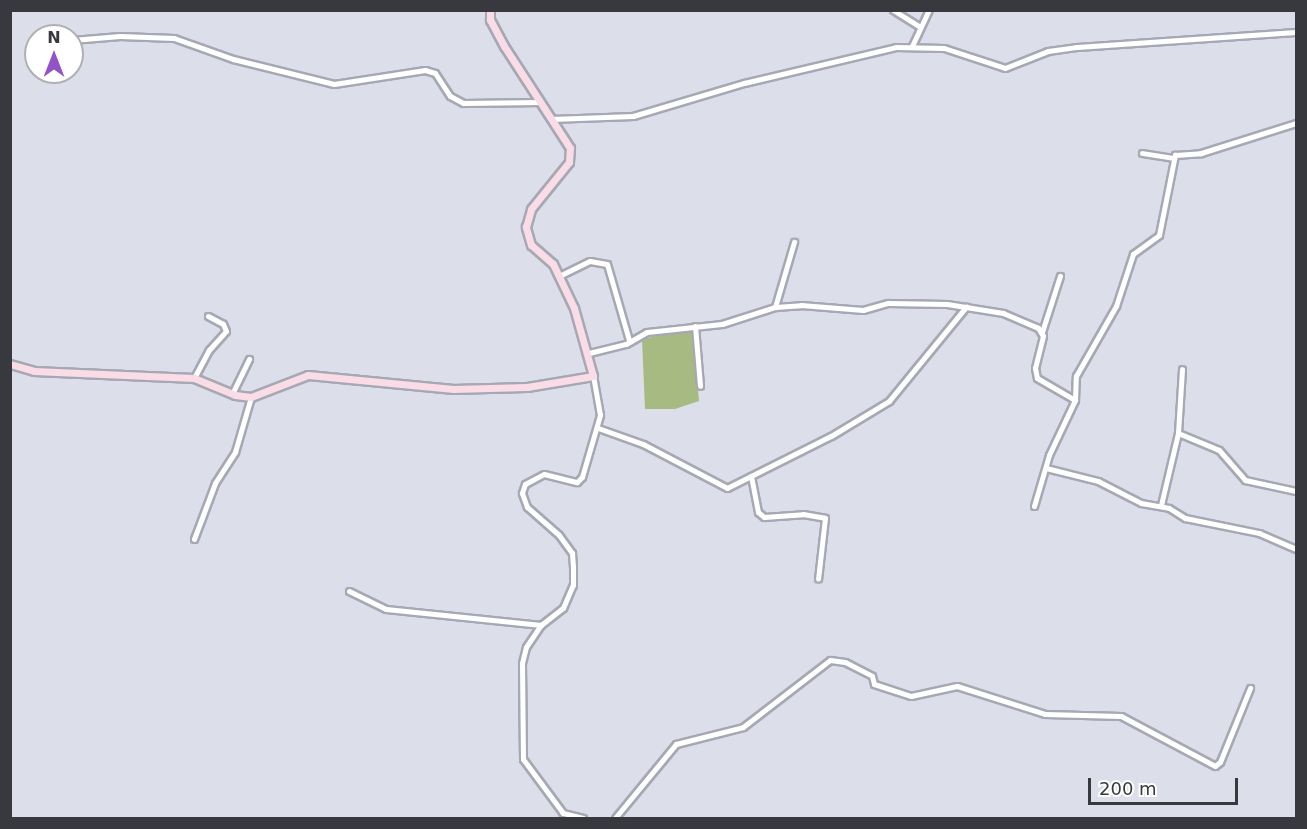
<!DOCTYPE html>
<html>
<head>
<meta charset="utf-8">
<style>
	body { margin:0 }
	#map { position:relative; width:1307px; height:829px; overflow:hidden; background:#dcdee9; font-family:"DejaVu Sans",sans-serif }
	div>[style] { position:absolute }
	.green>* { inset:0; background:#a7ba82 }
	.roads { filter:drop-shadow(2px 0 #a6a8b3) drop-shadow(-2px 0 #a6a8b3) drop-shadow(0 2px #a6a8b3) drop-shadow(0 -2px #a6a8b3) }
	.street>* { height:5px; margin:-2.5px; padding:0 2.5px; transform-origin:2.5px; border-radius:2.5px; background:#fff }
	.secondary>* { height:7px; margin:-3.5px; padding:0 3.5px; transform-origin:3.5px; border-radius:3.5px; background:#f9dce5 }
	span { translate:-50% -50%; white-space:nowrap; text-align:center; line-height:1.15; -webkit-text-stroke:6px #fff; paint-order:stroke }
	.frame { position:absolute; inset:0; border:12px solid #38393e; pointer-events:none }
	.north { position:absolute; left:24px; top:24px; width:60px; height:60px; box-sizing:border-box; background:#fff; border:2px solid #afb0b2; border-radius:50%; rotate:0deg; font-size:16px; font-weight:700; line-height:24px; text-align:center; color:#38393e }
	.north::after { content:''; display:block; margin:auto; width:21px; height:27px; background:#9252c8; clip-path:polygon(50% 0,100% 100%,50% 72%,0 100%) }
	.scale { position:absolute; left:1088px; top:778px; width:150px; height:27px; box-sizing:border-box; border:3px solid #38393e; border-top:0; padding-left:8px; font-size:18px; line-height:21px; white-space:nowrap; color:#38393e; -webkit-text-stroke:4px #fff; paint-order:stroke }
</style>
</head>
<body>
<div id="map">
	<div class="green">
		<div style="clip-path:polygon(693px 329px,699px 401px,675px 409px,645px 409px,642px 339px)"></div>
	</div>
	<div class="roads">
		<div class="street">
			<div style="left:893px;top:10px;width:31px;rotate:32deg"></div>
			<div style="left:72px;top:40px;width:48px;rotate:-4.8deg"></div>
			<div style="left:120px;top:36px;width:54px;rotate:2.1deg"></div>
			<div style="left:174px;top:38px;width:63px;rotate:19.6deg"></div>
			<div style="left:233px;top:59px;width:104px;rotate:13.9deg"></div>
			<div style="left:334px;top:84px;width:92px;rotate:-8.7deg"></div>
			<div style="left:425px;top:70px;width:10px;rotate:17deg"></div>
			<div style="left:435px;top:73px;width:27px;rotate:57deg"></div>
			<div style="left:450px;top:96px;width:15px;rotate:28deg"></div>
			<div style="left:463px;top:103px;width:78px;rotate:-0.7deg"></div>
			<div style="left:35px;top:43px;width:1px"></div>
			<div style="left:912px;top:46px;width:40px;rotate:-65deg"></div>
			<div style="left:551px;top:119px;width:82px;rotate:-2.1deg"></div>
			<div style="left:633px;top:116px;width:116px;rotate:-16.6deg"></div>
			<div style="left:744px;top:83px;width:156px;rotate:-13.3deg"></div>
			<div style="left:896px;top:47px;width:48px;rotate:1.2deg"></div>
			<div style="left:944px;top:48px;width:64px;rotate:18.2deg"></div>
			<div style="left:1005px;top:68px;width:46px;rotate:-21.6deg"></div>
			<div style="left:1048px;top:51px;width:28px;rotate:-8deg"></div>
			<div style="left:1076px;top:47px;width:221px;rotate:-3.9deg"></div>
			<div style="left:1142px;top:153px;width:32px;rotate:9deg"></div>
			<div style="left:559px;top:276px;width:34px;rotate:-26deg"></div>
			<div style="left:590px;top:261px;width:17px;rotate:10deg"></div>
			<div style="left:607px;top:264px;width:79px;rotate:73.9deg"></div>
			<div style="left:775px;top:307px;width:68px;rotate:-73.7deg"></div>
			<div style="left:695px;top:326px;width:60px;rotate:85.2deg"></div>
			<div style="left:1042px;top:332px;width:59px;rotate:-72.2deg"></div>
			<div style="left:589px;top:353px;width:38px;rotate:-14deg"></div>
			<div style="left:626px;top:344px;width:24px;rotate:-30deg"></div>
			<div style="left:647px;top:332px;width:75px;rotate:-6.1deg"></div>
			<div style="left:722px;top:324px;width:56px;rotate:-17.8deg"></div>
			<div style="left:775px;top:307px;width:26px;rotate:-4deg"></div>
			<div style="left:801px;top:305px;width:62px;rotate:4.6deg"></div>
			<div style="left:863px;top:310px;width:26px;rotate:-16deg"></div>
			<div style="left:888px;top:303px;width:59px;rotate:1deg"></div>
			<div style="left:947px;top:304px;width:57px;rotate:9.1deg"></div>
			<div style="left:1003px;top:313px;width:38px;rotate:23deg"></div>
			<div style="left:1038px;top:328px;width:9px;rotate:58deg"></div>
			<div style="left:1043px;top:336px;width:33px;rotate:104deg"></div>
			<div style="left:1035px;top:368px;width:10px;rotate:79deg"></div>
			<div style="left:1037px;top:378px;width:44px;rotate:30.1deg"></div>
			<div style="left:194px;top:378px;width:32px;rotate:-62deg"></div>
			<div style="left:209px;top:350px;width:25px;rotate:-48deg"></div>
			<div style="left:226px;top:331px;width:8px;rotate:-113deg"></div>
			<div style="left:223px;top:324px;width:17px;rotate:-152deg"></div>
			<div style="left:232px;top:394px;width:39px;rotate:-64deg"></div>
			<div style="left:598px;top:428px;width:48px;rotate:19.6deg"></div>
			<div style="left:643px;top:444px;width:95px;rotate:27.6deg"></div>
			<div style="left:727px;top:488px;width:116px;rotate:-26.6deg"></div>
			<div style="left:831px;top:436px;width:68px;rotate:-31.1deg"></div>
			<div style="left:889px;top:401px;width:122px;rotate:-50.7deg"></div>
			<div style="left:1178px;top:433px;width:44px;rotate:22.5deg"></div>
			<div style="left:1219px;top:450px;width:40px;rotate:49deg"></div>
			<div style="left:1245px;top:480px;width:52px;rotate:12.2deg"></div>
			<div style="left:1046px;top:468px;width:54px;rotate:14deg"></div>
			<div style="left:1098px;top:481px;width:48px;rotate:27.1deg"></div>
			<div style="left:1141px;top:503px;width:28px;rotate:10deg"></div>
			<div style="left:1169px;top:508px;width:19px;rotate:32deg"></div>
			<div style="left:1185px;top:518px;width:76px;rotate:11.5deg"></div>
			<div style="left:1259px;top:533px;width:40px;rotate:23.4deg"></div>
			<div style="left:751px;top:476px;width:37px;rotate:79deg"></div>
			<div style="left:758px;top:512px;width:8px;rotate:40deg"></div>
			<div style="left:764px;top:517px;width:39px;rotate:-4deg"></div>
			<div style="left:803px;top:514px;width:22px;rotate:10deg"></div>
			<div style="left:825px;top:518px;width:61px;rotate:96.5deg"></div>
			<div style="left:1161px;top:505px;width:74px;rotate:-76.7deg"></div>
			<div style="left:1178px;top:433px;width:64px;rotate:-86.4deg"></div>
			<div style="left:1034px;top:506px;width:53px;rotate:-73.6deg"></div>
			<div style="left:1049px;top:455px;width:61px;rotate:-64.7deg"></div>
			<div style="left:1075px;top:400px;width:24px;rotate:-88deg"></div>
			<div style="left:1076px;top:376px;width:81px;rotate:-60.3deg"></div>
			<div style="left:1116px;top:306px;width:55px;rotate:-71.9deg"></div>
			<div style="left:1133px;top:254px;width:32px;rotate:-36deg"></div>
			<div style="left:1159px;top:235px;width:82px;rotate:-78.7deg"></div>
			<div style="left:1175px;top:155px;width:26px;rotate:-4deg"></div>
			<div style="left:1201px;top:153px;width:100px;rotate:-17.5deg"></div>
			<div style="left:194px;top:539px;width:60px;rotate:-69.4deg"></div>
			<div style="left:215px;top:483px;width:37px;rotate:-57deg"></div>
			<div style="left:235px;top:452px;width:57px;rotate:-73.8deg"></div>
			<div style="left:349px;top:591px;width:41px;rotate:25.9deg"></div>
			<div style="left:386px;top:609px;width:156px;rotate:5.9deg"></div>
			<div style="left:583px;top:818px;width:21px;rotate:-166deg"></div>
			<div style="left:563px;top:813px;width:67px;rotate:-126.5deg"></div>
			<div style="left:523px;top:759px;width:96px;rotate:-90.6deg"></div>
			<div style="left:522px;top:663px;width:16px;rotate:-76deg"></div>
			<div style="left:526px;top:647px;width:27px;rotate:-56deg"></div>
			<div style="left:541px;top:625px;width:28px;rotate:-38deg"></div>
			<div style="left:563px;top:608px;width:25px;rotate:-67deg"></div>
			<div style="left:573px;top:585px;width:18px;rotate:-90deg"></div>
			<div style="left:573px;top:567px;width:14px;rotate:-94deg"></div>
			<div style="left:572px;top:553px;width:22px;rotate:-126deg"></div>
			<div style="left:559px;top:535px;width:43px;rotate:-138.8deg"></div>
			<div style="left:527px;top:507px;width:15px;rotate:-110deg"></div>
			<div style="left:522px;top:493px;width:9px;rotate:-72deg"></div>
			<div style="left:525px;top:484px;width:21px;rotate:-28deg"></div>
			<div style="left:544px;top:474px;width:34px;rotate:14deg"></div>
			<div style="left:577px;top:482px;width:7px;rotate:-45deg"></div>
			<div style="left:582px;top:477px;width:65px;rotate:-73.8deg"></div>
			<div style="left:600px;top:415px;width:40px;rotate:-100deg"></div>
			<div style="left:615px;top:818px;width:96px;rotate:-50.5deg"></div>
			<div style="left:676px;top:744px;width:69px;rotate:-14.2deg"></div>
			<div style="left:743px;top:727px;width:110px;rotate:-37.6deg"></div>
			<div style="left:830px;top:660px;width:15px;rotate:8deg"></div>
			<div style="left:845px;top:662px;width:30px;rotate:27deg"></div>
			<div style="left:872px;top:676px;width:8px;rotate:76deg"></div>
			<div style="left:874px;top:684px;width:39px;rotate:18deg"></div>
			<div style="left:911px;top:696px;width:47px;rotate:-12.3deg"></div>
			<div style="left:957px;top:686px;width:92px;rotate:17.7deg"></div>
			<div style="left:1045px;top:714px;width:76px;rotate:1.5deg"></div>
			<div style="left:1121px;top:716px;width:106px;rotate:28deg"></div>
			<div style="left:1215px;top:766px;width:6px;rotate:-39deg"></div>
			<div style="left:1220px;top:762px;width:80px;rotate:-67.9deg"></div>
		</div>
		<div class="secondary">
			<div style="left:10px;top:364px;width:25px;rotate:16deg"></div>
			<div style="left:34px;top:371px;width:160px;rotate:2.5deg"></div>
			<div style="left:194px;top:378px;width:44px;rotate:22.5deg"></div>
			<div style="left:235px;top:395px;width:16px;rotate:7deg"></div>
			<div style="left:251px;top:397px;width:61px;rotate:-21.1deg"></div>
			<div style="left:308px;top:375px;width:146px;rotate:5.5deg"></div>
			<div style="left:453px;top:389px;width:74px;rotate:-1.5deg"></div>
			<div style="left:527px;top:387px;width:67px;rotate:-9.5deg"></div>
			<div style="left:593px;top:376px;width:71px;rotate:-105.6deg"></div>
			<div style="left:574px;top:308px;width:49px;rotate:-115.5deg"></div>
			<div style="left:553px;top:264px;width:29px;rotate:-139deg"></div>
			<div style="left:531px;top:245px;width:19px;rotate:-106deg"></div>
			<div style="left:526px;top:227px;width:19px;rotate:-74deg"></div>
			<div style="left:531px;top:209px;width:60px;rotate:-51deg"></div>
			<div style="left:569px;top:162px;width:14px;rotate:-86deg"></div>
			<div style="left:570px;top:148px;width:121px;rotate:-122.9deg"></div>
			<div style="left:504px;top:46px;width:30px;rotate:-118deg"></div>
			<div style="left:490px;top:20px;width:10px;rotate:-90deg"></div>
		</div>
	</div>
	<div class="frame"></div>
	<div class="north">N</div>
	<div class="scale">200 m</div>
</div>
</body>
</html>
